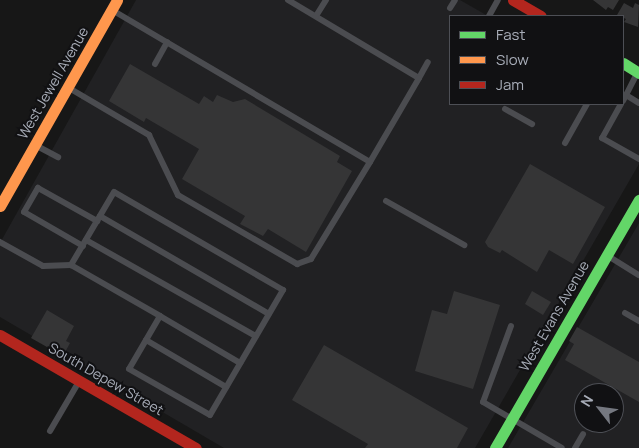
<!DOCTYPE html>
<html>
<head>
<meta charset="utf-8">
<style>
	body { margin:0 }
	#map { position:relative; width:639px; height:448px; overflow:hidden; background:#171717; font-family:Manrope,sans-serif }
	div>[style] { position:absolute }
	.built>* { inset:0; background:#212123 }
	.building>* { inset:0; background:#353536 }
	.lane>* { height:6px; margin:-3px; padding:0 3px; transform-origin:3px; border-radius:3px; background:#4b4c50 }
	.fast>* { height:11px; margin:-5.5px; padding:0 5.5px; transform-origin:5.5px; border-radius:5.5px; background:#63d668 }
	.slow>* { height:11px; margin:-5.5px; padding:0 5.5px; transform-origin:5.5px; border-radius:5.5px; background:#ff974d }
	.jam>* { height:11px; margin:-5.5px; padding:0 5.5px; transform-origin:5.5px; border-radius:5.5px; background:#b3261e }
	span { translate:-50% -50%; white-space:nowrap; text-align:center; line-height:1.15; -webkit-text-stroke:4px #111113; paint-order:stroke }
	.street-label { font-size:14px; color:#a8adb8 }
	.legend { position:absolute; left:449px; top:15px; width:175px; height:90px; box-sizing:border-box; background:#111113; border:1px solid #4d4f55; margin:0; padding:6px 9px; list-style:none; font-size:15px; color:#a8adb8 }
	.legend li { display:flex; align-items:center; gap:10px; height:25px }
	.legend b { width:25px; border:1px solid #4d4f55 }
	.north { position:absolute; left:574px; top:383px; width:50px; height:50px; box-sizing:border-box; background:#111113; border:1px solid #4d4f55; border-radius:50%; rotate:300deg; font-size:14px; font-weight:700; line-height:20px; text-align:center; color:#a8adb8 }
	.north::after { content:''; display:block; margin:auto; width:18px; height:22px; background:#757880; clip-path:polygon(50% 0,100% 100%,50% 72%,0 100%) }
</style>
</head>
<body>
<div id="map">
	<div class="built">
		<div style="clip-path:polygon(136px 0,460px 0,488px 16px,450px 16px,450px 104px,623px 104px,623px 94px,639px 103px,639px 164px,475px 448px,224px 448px,0 317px,0 243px)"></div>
		<div style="clip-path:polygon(evenodd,639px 223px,639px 448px,508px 448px,639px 223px,584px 393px,614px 393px,614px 423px,584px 423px,584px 393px)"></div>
	</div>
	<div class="building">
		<div style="clip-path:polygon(593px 0,619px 0,613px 10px,608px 7px,606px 10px)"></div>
		<div style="clip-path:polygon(624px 3px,633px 8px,635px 3px,639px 5px,638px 27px,624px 22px,626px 19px,617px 15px)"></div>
		<div style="clip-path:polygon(130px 64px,199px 104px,204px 96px,213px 102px,217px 95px,233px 102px,245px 99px,340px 156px,337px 162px,352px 171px,306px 252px,268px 229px,263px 236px,240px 224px,245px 216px,182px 179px,199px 149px,146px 118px,144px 122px,109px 101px)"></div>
		<div style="clip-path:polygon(530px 164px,605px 207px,573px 264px,549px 250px,537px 272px,502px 250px,500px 253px,488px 247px,485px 242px)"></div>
		<div style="clip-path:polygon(454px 291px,500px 305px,473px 389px,415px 371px,432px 310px,447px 314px)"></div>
		<div style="clip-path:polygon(532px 291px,551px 302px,543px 315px,525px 304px)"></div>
		<div style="clip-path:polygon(47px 310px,74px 326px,66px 341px,70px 343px,63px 356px,31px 338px)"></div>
		<div style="clip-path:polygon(577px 327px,639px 362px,639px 402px,565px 360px,574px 344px,569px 341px)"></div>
		<div style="clip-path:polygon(324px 345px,468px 428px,457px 448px,365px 448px,368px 444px,292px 400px)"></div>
	</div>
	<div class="lane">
		<div style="left:288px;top:0;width:152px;rotate:30.8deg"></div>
		<div style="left:419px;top:78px;width:18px;rotate:-61deg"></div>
		<div style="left:450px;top:8px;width:9px;rotate:-58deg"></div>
		<div style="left:112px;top:10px;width:299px;rotate:30.5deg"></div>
		<div style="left:370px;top:162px;width:97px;rotate:-59.7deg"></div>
		<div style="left:316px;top:16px;width:19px;rotate:-58deg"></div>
		<div style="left:489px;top:16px;width:18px;rotate:-61deg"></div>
		<div style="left:155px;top:64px;width:25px;rotate:-61deg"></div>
		<div style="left:69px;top:88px;width:93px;rotate:30.4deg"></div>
		<div style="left:149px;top:135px;width:67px;rotate:64.2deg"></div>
		<div style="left:178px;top:195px;width:138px;rotate:30.1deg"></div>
		<div style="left:297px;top:264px;width:15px;rotate:-20deg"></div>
		<div style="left:311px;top:259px;width:114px;rotate:-58.7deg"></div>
		<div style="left:626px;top:95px;width:15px;rotate:32deg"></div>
		<div style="left:623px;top:101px;width:29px;rotate:-63deg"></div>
		<div style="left:621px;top:104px;width:39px;rotate:119deg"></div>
		<div style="left:602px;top:138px;width:43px;rotate:29.6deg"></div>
		<div style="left:505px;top:109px;width:31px;rotate:29deg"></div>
		<div style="left:565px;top:143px;width:45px;rotate:-60.6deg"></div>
		<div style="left:37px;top:146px;width:24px;rotate:28deg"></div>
		<div style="left:386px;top:201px;width:90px;rotate:29.4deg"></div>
		<div style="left:100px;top:216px;width:195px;rotate:30.1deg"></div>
		<div style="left:86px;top:240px;width:195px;rotate:29.5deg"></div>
		<div style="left:0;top:242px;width:49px;rotate:29.2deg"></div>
		<div style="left:43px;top:266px;width:28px;rotate:-2deg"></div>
		<div style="left:71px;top:265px;width:103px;rotate:29.8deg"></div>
		<div style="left:160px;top:316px;width:61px;rotate:120.3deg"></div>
		<div style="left:129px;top:369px;width:93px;rotate:29.6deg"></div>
		<div style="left:210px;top:415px;width:145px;rotate:-59.7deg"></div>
		<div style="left:283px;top:290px;width:195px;rotate:-149.9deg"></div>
		<div style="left:114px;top:192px;width:85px;rotate:120.5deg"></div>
		<div style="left:83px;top:246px;width:68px;rotate:-150deg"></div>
		<div style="left:24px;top:212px;width:28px;rotate:-60deg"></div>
		<div style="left:38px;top:188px;width:68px;rotate:29.2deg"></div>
		<div style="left:608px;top:256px;width:36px;rotate:32deg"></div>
		<div style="left:625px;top:313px;width:16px;rotate:30deg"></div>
		<div style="left:160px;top:316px;width:93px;rotate:30.4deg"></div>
		<div style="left:511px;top:326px;width:81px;rotate:110.2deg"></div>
		<div style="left:483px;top:402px;width:91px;rotate:30.2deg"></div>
		<div style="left:146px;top:340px;width:93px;rotate:30.4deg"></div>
		<div style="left:50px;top:431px;width:56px;rotate:-59.7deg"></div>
		<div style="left:575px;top:448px;width:16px;rotate:-60deg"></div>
	</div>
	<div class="fast">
		<div style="left:623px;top:63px;width:19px;rotate:32deg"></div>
		<div style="left:495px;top:448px;width:287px;rotate:-59.9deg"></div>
	</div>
	<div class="slow">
		<div style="left:0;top:206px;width:237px;rotate:-60.4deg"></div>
	</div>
	<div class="jam">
		<div style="left:513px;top:0;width:32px;rotate:30deg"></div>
		<div style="left:0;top:335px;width:226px;rotate:30deg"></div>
	</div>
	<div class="street-label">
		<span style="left:53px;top:83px;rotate:-60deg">West Jewell Avenue</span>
		<span style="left:554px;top:316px;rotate:-60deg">West Evans Avenue</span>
		<span style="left:106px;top:379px;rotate:30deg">South Depew Street</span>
	</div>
	<ul class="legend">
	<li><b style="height:6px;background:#63d668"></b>Fast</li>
	<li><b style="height:6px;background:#ff974d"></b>Slow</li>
	<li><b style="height:6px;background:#b3261e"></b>Jam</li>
	</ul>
	<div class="north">N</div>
</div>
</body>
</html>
